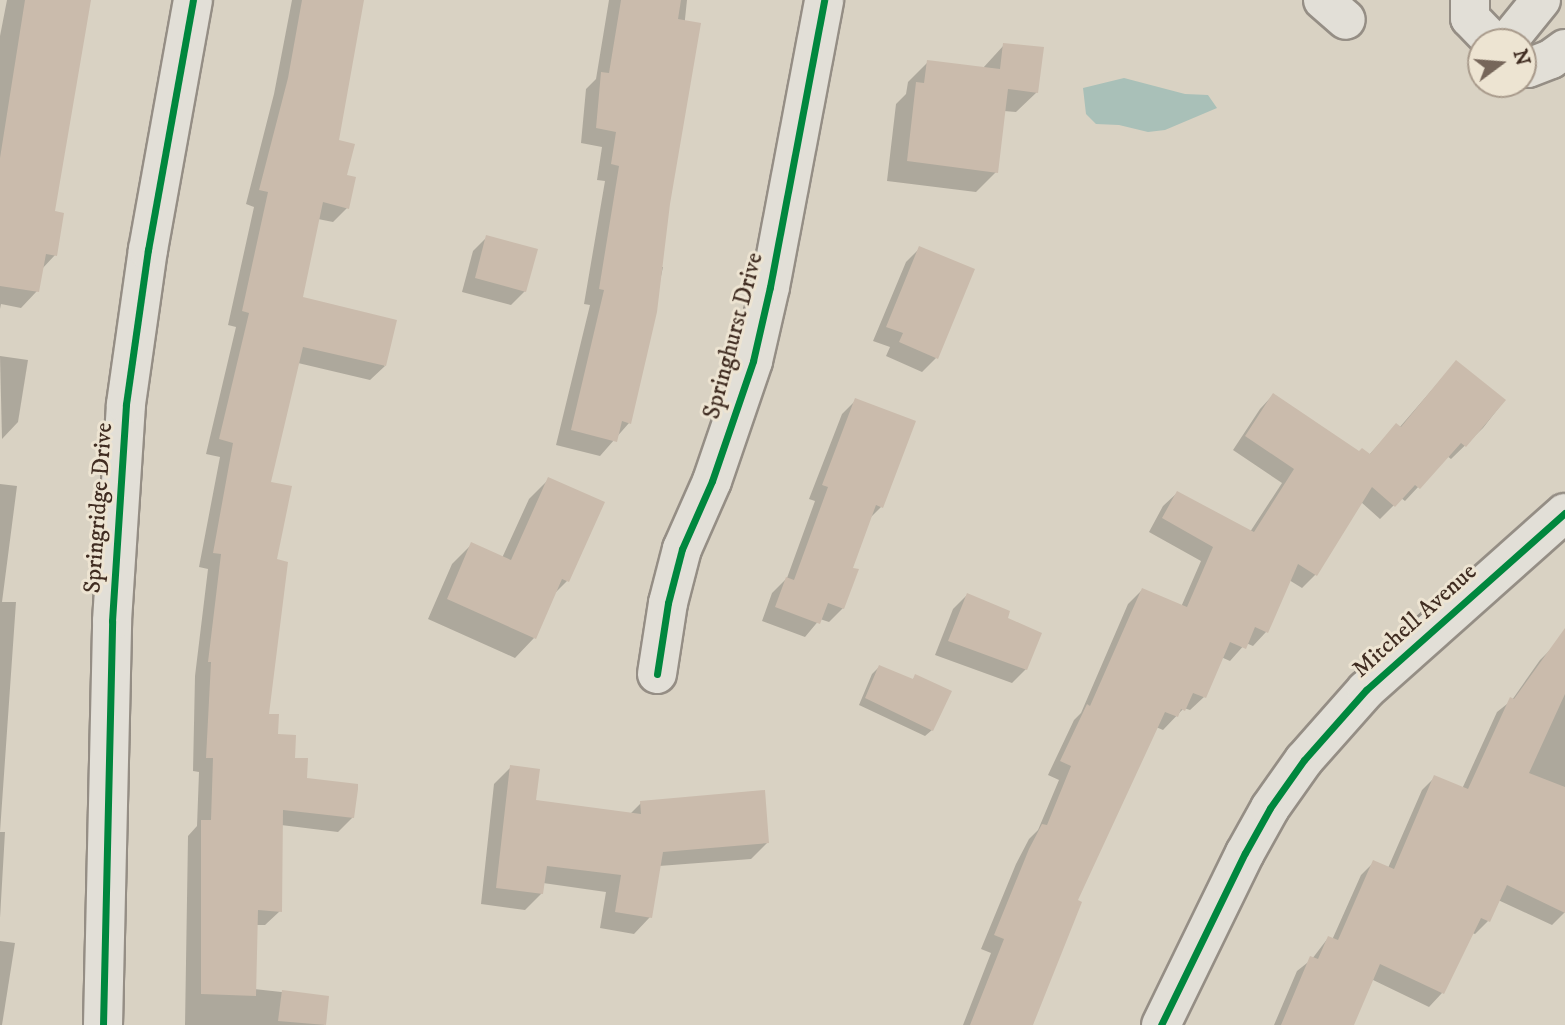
<!DOCTYPE html>
<html>
<head>
<meta charset="utf-8">
<style>
	body { margin:0 }
	#map { position:relative; width:1565px; height:1025px; overflow:hidden; background:#d9d2c3; font-family:"IM FELL DW Pica",serif }
	div>[style] { position:absolute }
	.water>* { inset:0; background:#a9c0b8 }
	.shadow>* { inset:0; background:#0003 }
	.building>* { inset:0; background:#cabbac }
	.roads { filter:drop-shadow(2px 0 #958e85) drop-shadow(-2px 0 #958e85) drop-shadow(0 2px #958e85) drop-shadow(0 -2px #958e85) }
	.minor>* { height:38px; margin:-19px; padding:0 19px; transform-origin:19px; border-radius:19px; background:#e2dfd7 }
	.cycleway>* { height:7px; margin:-3.5px; padding:0 3.5px; transform-origin:3.5px; border-radius:3.5px; background:#00873e }
	span { translate:-50% -50%; white-space:nowrap; text-align:center; line-height:1.15; -webkit-text-stroke:6px #ede4d2; paint-order:stroke }
	.street-label { font-size:24px; color:#402c21 }
	.north { position:absolute; left:1467px; top:28px; width:70px; height:70px; box-sizing:border-box; background:#ede4d2; border:2px solid #a89a8b; border-radius:50%; rotate:74deg; font-size:19px; font-weight:700; line-height:28px; text-align:center; color:#402c21 }
	.north::after { content:''; display:block; margin:auto; width:24px; height:32px; background:#76665a; clip-path:polygon(50% 0,100% 100%,50% 72%,0 100%) }
</style>
</head>
<body>
<div id="map">
	<div class="water">
		<div style="clip-path:polygon(1124px 78px,1185px 94px,1208px 95px,1217px 108px,1165px 130px,1148px 132px,1119px 125px,1096px 124px,1086px 114px,1083px 88px)"></div>
	</div>
	<div class="shadow">
		<div style="clip-path:polygon(7px 0,89px 0,53px 213px,55px 255px,41px 270px,37px 291px,21px 308px,1px 304px,0 309px,0 36px)"></div>
		<div style="clip-path:polygon(292px 0,363px 0,337px 142px,347px 208px,333px 222px,318px 219px,300px 299px,385px 366px,370px 380px,298px 363px,269px 483px,275px 561px,267px 715px,276px 736px,305px 780px,353px 817px,338px 832px,281px 825px,280px 911px,265px 925px,256px 925px,254px 989px,327px 997px,324px 1025px,185px 1025px,188px 836px,197px 826px,199px 772px,193px 771px,195px 676px,208px 569px,199px 567px,220px 457px,206px 454px,236px 327px,228px 325px,254px 207px,246px 204px,274px 94px)"></div>
		<div style="clip-path:polygon(609px 0,687px 0,659px 267px,663px 267px,629px 423px,600px 456px,556px 445px,590px 305px,584px 304px,605px 181px,597px 180px,602px 147px,581px 143px,586px 89px,596px 79px)"></div>
		<div style="clip-path:polygon(1004px 45px,1037px 92px,1016px 112px,1004px 111px,996px 172px,976px 192px,887px 181px,896px 104px,906px 94px,908px 82px,928px 62px,983px 68px)"></div>
		<div style="clip-path:polygon(487px 237px,525px 291px,511px 305px,462px 292px,473px 251px)"></div>
		<div style="clip-path:polygon(920px 248px,936px 358px,922px 372px,886px 356px,890px 347px,873px 341px,906px 262px)"></div>
		<div style="clip-path:polygon(0 356px,28px 360px,18px 422px,2px 439px)"></div>
		<div style="clip-path:polygon(1456px 362px,1504px 401px,1483px 428px,1451px 459px,1447px 456px,1405px 501px,1401px 498px,1380px 519px,1361px 502px,1316px 574px,1302px 588px,1289px 580px,1266px 632px,1253px 646px,1246px 643px,1230px 661px,1221px 657px,1204px 697px,1190px 710px,1184px 708px,1163px 730px,1156px 727px,1075px 901px,1031px 1025px,963px 1025px,991px 953px,981px 949px,1016px 864px,1029px 839px,1038px 830px,1059px 780px,1048px 775px,1074px 720px,1081px 713px,1128px 604px,1142px 590px,1181px 607px,1201px 561px,1149px 532px,1163px 506px,1177px 493px,1250px 532px,1282px 483px,1233px 450px,1260px 409px,1273px 395px,1360px 453px,1369px 455px,1396px 425px,1399px 428px)"></div>
		<div style="clip-path:polygon(856px 400px,881px 507px,869px 519px,851px 569px,843px 608px,829px 622px,820px 619px,805px 637px,762px 621px,772px 593px,787px 578px,815px 501px,809px 499px,842px 414px)"></div>
		<div style="clip-path:polygon(549px 479px,567px 581px,553px 595px,534px 638px,515px 658px,428px 619px,452px 564px,471px 545px,502px 558px,529px 499px)"></div>
		<div style="clip-path:polygon(0 484px,17px 486px,2px 602px,16px 602px,0 832px,5px 832px,0 918px)"></div>
		<div style="clip-path:polygon(967px 595px,1005px 619px,1026px 669px,1012px 683px,935px 655px,953px 609px)"></div>
		<div style="clip-path:polygon(1565px 642px,1565px 912px,1552px 925px,1498px 900px,1488px 921px,1475px 934px,1472px 933px,1442px 993px,1429px 1007px,1371px 979px,1352px 1025px,1274px 1025px,1297px 971px,1312px 959px,1328px 938px,1332px 940px,1361px 875px,1374px 862px,1388px 868px,1422px 790px,1435px 777px,1462px 789px,1497px 712px,1512px 700px,1540px 660px,1553px 647px)"></div>
		<div style="clip-path:polygon(879px 667px,912px 680px,916px 676px,932px 730px,925px 736px,859px 705px,872px 674px)"></div>
		<div style="clip-path:polygon(511px 767px,534px 802px,630px 814px,641px 803px,768px 842px,751px 859px,659px 866px,650px 917px,634px 934px,600px 928px,606px 892px,543px 883px,542px 893px,525px 910px,481px 904px,494px 784px)"></div>
		<div style="clip-path:polygon(0 941px,15px 943px,2px 1025px,0 1025px)"></div>
	</div>
	<div class="building">
		<div style="clip-path:polygon(25px 0,91px 0,55px 211px,64px 213px,57px 256px,46px 254px,39px 292px,0 286px,0 158px)"></div>
		<div style="clip-path:polygon(302px 0,364px 0,339px 140px,355px 144px,347px 175px,356px 177px,349px 209px,323px 202px,303px 297px,397px 320px,386px 366px,303px 347px,271px 482px,292px 486px,277px 559px,288px 562px,269px 714px,279px 714px,278px 734px,296px 735px,295px 758px,308px 758px,307px 778px,358px 784px,358px 789px,354px 818px,283px 810px,282px 912px,258px 910px,256px 996px,201px 994px,201px 820px,211px 820px,213px 758px,206px 758px,211px 662px,208px 662px,221px 554px,213px 553px,233px 443px,219px 439px,249px 313px,242px 311px,268px 192px,259px 190px,288px 78px)"></div>
		<div style="clip-path:polygon(621px 0,681px 0,678px 19px,701px 23px,670px 204px,657px 312px,631px 424px,622px 421px,617px 442px,571px 430px,604px 290px,599px 289px,619px 166px,611px 164px,616px 132px,596px 128px,601px 72px,609px 73px)"></div>
		<div style="clip-path:polygon(1003px 43px,1044px 47px,1038px 93px,1008px 89px,998px 173px,907px 161px,916px 82px,924px 83px,927px 60px,1000px 69px)"></div>
		<div style="clip-path:polygon(486px 235px,538px 249px,526px 292px,475px 278px)"></div>
		<div style="clip-path:polygon(919px 246px,975px 269px,938px 359px,899px 342px,903px 333px,886px 327px)"></div>
		<div style="clip-path:polygon(1456px 360px,1506px 400px,1466px 447px,1461px 443px,1420px 489px,1415px 485px,1395px 507px,1372px 487px,1317px 576px,1298px 564px,1268px 633px,1255px 627px,1246px 649px,1230px 642px,1206px 698px,1193px 693px,1185px 711px,1181px 709px,1178px 717px,1165px 712px,1078px 900px,1082px 902px,1033px 1025px,970px 1025px,1004px 939px,994px 935px,1029px 849px,1042px 824px,1047px 825px,1071px 766px,1060px 761px,1087px 704px,1090px 706px,1142px 588px,1187px 607px,1213px 547px,1162px 518px,1177px 491px,1254px 532px,1294px 469px,1245px 436px,1273px 393px,1359px 451px,1362px 448px,1370px 454px,1396px 423px,1401px 427px)"></div>
		<div style="clip-path:polygon(855px 398px,916px 421px,883px 508px,876px 505px,853px 568px,859px 569px,844px 609px,828px 603px,820px 624px,775px 607px,786px 577px,794px 580px,828px 487px,822px 485px)"></div>
		<div style="clip-path:polygon(548px 477px,605px 502px,569px 582px,562px 579px,536px 639px,447px 599px,471px 542px,511px 560px)"></div>
		<div style="clip-path:polygon(967px 593px,1010px 611px,1008px 618px,1042px 633px,1027px 670px,948px 641px)"></div>
		<div style="clip-path:polygon(1565px 628px,1565px 694px,1529px 773px,1565px 787px,1565px 913px,1507px 885px,1490px 922px,1481px 918px,1444px 994px,1380px 964px,1354px 1025px,1281px 1025px,1310px 956px,1318px 959px,1328px 936px,1338px 940px,1373px 860px,1394px 869px,1434px 775px,1468px 789px,1510px 697px,1514px 699px)"></div>
		<div style="clip-path:polygon(879px 665px,913px 679px,915px 674px,952px 691px,933px 731px,865px 698px)"></div>
		<div style="clip-path:polygon(510px 765px,540px 769px,536px 800px,641px 814px,640px 801px,765px 790px,769px 843px,663px 852px,652px 918px,615px 912px,621px 875px,547px 866px,543px 894px,496px 888px)"></div>
		<div style="clip-path:polygon(282px 990px,329px 996px,326px 1025px,278px 1021px)"></div>
	</div>
	<div class="roads">
		<div class="minor">
			<div style="left:1323px;top:0;width:30px;rotate:41deg"></div>
			<div style="left:1470px;top:0;width:18px;rotate:90deg"></div>
			<div style="left:1470px;top:18px;width:33px;rotate:46deg"></div>
			<div style="left:1507px;top:42px;width:54px;rotate:-51deg"></div>
			<div style="left:1523px;top:64px;width:6px;rotate:39deg"></div>
			<div style="left:1528px;top:68px;width:25px;rotate:-21deg"></div>
			<div style="left:1551px;top:59px;width:17px;rotate:-36deg"></div>
			<div style="left:657px;top:674px;width:72px;rotate:-81.2deg"></div>
			<div style="left:668px;top:603px;width:56px;rotate:-75.5deg"></div>
			<div style="left:682px;top:549px;width:74px;rotate:-66.2deg"></div>
			<div style="left:712px;top:481px;width:127px;rotate:-71.1deg"></div>
			<div style="left:753px;top:361px;width:76px;rotate:-77.1deg"></div>
			<div style="left:770px;top:287px;width:292px;rotate:-79.3deg"></div>
			<div style="left:103px;top:1025px;width:404px;rotate:-88.7deg"></div>
			<div style="left:112px;top:621px;width:217px;rotate:-86.3deg"></div>
			<div style="left:126px;top:404px;width:156px;rotate:-81.9deg"></div>
			<div style="left:148px;top:250px;width:254px;rotate:-79.8deg"></div>
			<div style="left:1161px;top:1025px;width:191px;rotate:-64deg"></div>
			<div style="left:1245px;top:853px;width:51px;rotate:-60.9deg"></div>
			<div style="left:1270px;top:808px;width:59px;rotate:-54.7deg"></div>
			<div style="left:1304px;top:760px;width:94px;rotate:-48.5deg"></div>
			<div style="left:1366px;top:690px;width:266px;rotate:-41.7deg"></div>
		</div>
	</div>
	<div class="cycleway">
		<div style="left:657px;top:674px;width:72px;rotate:-81.2deg"></div>
		<div style="left:668px;top:603px;width:56px;rotate:-75.5deg"></div>
		<div style="left:682px;top:549px;width:74px;rotate:-66.2deg"></div>
		<div style="left:712px;top:481px;width:127px;rotate:-71.1deg"></div>
		<div style="left:753px;top:361px;width:76px;rotate:-77.1deg"></div>
		<div style="left:770px;top:287px;width:292px;rotate:-79.3deg"></div>
		<div style="left:103px;top:1025px;width:404px;rotate:-88.7deg"></div>
		<div style="left:112px;top:621px;width:217px;rotate:-86.3deg"></div>
		<div style="left:126px;top:404px;width:156px;rotate:-81.9deg"></div>
		<div style="left:148px;top:250px;width:254px;rotate:-79.8deg"></div>
		<div style="left:1161px;top:1025px;width:191px;rotate:-64deg"></div>
		<div style="left:1245px;top:853px;width:51px;rotate:-60.9deg"></div>
		<div style="left:1270px;top:808px;width:59px;rotate:-54.7deg"></div>
		<div style="left:1304px;top:760px;width:94px;rotate:-48.5deg"></div>
		<div style="left:1366px;top:690px;width:266px;rotate:-41.7deg"></div>
	</div>
	<div class="street-label">
		<span style="left:734px;top:336px;rotate:-75deg">Springhurst Drive</span>
		<span style="left:99px;top:508px;rotate:-86deg">Springridge Drive</span>
		<span style="left:1415px;top:621px;rotate:-42deg">Mitchell Avenue</span>
	</div>
	<div class="north">N</div>
</div>
</body>
</html>
